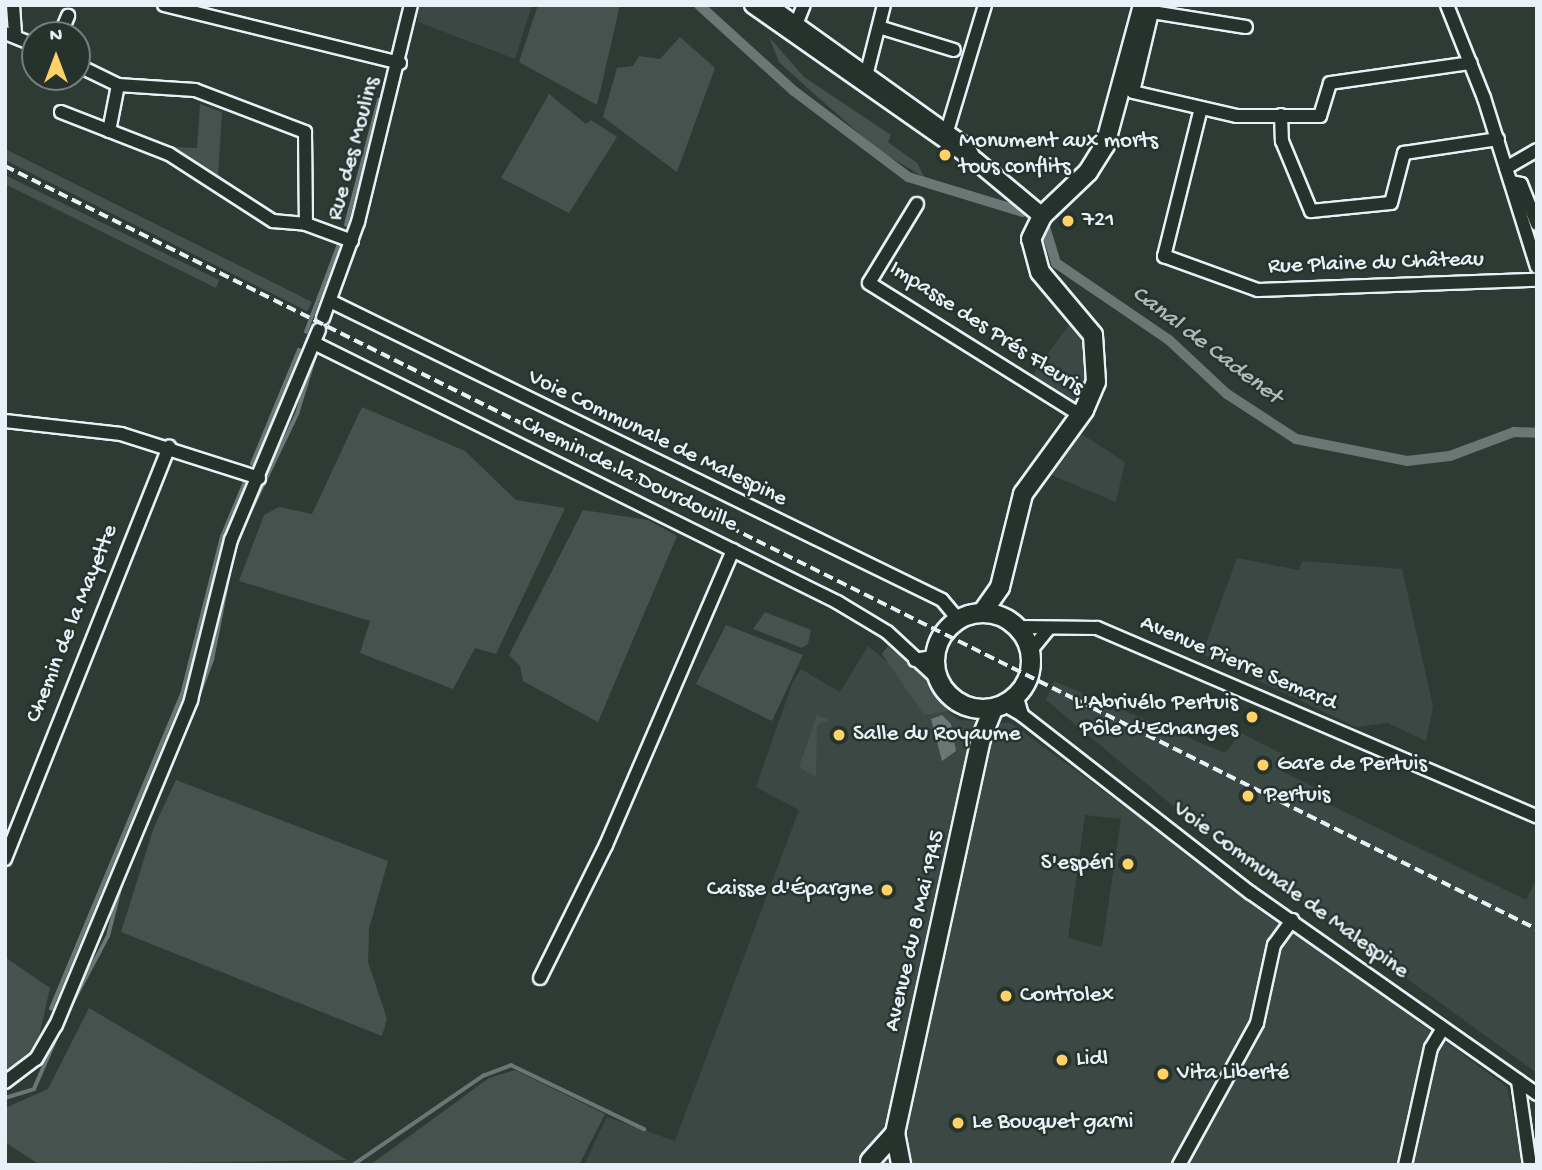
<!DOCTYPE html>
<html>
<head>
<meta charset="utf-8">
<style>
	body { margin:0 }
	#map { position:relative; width:1542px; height:1170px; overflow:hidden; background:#2e3b35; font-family:"Gochi Hand",sans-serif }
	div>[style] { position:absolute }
	.built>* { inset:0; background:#3b4843 }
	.green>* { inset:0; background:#45524e }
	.water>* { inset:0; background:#6b7775 }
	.stream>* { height:3.5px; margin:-1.75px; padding:0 1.75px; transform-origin:1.75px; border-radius:1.75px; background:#6b7775 }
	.canal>* { height:10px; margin:-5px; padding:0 5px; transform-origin:5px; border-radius:5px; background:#6b7775 }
	.roads { filter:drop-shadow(2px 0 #e8f1f8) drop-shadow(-2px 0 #e8f1f8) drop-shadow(0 2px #e8f1f8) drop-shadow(0 -2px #e8f1f8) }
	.minor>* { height:12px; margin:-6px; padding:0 6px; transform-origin:6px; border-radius:6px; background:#26332d }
	.tertiary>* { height:16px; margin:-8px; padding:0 8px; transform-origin:8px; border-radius:8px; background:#26332d }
	.secondary>* { height:18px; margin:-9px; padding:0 9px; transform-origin:9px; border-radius:9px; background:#26332d }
	.secondary>.ring { margin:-9px; padding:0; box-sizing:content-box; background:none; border:18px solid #26332d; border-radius:50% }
	.rail>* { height:3.5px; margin-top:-1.75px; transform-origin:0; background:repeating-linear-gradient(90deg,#e8f1f8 0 10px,transparent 0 15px) }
	.dots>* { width:19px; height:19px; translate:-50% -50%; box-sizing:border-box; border:4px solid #26332d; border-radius:50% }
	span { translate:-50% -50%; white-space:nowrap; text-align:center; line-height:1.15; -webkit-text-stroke:5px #26332d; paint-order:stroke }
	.poi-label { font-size:23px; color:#e8f1f8 }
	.left { translate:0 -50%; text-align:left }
	.right { translate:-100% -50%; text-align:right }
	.street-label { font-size:23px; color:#e8f1f8 }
	.water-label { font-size:24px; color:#b0babd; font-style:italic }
	.frame { position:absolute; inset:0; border:7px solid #e8f1f8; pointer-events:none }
	.north { position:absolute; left:21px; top:21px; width:70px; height:70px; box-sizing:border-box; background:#26332d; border:2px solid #747f7e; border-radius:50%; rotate:0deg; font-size:19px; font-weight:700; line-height:28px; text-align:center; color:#e8f1f8 }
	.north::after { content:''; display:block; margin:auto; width:24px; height:32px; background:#ffd166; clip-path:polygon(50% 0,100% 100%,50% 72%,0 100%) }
</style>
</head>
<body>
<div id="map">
	<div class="built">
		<div style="clip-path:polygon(417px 5px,532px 5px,515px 59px,418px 22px)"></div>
		<div style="clip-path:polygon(1073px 319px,1092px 369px,1079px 405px,1030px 379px)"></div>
		<div style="clip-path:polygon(1077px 431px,1125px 462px,1116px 502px,1049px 474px)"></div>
		<div style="clip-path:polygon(1237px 558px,1299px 570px,1302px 561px,1402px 569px,1433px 706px,1426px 741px,1388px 723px,1356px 727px,1202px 654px)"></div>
		<div style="clip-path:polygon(evenodd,868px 646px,959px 720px,1011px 723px,1507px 1087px,1525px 1165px,584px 1165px,607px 1117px,675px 1141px,799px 810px,756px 787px,792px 684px,801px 669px,840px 692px,868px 646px,1085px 815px,1121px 819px,1102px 947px,1068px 938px,1085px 815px)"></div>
		<div style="clip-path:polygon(1054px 681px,1225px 753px,1241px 733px,1289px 757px,1282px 771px,1321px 791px,1318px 799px,1526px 900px,1537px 878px,1537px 1073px,1203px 831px,1046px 700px)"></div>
	</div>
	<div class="green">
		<div style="clip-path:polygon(538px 5px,620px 5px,597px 105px,519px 62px)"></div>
		<div style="clip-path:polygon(680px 37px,715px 68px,677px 172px,603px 117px,617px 68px,633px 66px,639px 56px,660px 59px)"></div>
		<div style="clip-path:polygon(769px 37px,804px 77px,891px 135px,888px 142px,917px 163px,925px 178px,877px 149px,812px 92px,779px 62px)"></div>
		<div style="clip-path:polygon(549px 94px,586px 124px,591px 120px,617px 137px,569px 213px,501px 178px)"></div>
		<div style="clip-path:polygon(200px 104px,222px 112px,218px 177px,171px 147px,197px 148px)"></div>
		<div style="clip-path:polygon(5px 149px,312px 302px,307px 311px,5px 160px)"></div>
		<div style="clip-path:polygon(5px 175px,219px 280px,216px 288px,5px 184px)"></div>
		<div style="clip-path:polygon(362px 407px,465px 451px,516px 500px,565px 508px,496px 654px,475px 648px,453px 689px,360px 653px,370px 621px,239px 581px,264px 515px,279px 507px,312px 514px)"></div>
		<div style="clip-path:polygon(583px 510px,648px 520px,677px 536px,598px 722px,523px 681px,520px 666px,509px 655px)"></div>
		<div style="clip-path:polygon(765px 612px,811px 630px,808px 644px,802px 648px,753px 629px)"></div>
		<div style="clip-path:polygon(726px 625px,803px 655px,772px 721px,696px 684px)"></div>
		<div style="clip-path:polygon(888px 646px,924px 675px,949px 711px,924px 715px,882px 654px)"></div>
		<div style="clip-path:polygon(817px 715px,829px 720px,817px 725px,816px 777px,799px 767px)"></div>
		<div style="clip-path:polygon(176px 780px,388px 861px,369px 929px,368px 962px,387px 1019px,382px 1036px,121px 932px,154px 827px)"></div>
		<div style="clip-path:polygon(5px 957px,50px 988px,39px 1037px,25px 1059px,5px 1071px)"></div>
		<div style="clip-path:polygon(89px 1008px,347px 1160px,40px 1165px,5px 1142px,5px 1108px,48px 1089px)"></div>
		<div style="clip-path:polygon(515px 1070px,605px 1114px,579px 1165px,370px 1165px,489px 1078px)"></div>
	</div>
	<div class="water">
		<div style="clip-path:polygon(942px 715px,951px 724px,956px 751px,942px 761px,931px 719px)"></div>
	</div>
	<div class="stream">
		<div style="left:346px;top:225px;width:129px;rotate:-75.2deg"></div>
		<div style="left:306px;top:332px;width:94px;rotate:-69.4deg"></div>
		<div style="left:252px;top:464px;width:123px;rotate:-67.6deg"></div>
		<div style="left:241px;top:531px;width:130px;rotate:-64.4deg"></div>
		<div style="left:297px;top:414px;width:64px;rotate:-72.7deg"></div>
		<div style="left:192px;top:713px;width:57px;rotate:-69.3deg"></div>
		<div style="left:212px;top:660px;width:94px;rotate:-78.9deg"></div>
		<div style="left:51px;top:1009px;width:340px;rotate:-67.4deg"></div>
		<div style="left:182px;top:695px;width:163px;rotate:-75.8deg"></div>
		<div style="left:222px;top:537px;width:60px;rotate:-67.3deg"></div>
		<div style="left:66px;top:1015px;width:89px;rotate:-62deg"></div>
		<div style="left:108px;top:936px;width:57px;rotate:-75.7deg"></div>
		<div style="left:5px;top:1098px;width:30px;rotate:-17deg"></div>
		<div style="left:34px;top:1089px;width:58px;rotate:-66.5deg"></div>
		<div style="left:353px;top:1165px;width:158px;rotate:-34.4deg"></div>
		<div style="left:483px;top:1076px;width:30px;rotate:-21deg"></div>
		<div style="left:511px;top:1065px;width:148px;rotate:25.7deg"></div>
	</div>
	<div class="canal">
		<div style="left:699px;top:5px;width:128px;rotate:42.2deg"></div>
		<div style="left:794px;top:91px;width:143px;rotate:37deg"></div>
		<div style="left:908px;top:177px;width:120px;rotate:16.9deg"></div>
		<div style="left:1045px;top:227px;width:38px;rotate:73deg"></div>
		<div style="left:1056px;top:263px;width:137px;rotate:34.3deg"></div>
		<div style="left:1169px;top:340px;width:79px;rotate:43deg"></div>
		<div style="left:1227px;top:394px;width:82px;rotate:33.1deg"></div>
		<div style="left:1296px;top:439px;width:113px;rotate:11.2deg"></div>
		<div style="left:1407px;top:461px;width:43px;rotate:-6.6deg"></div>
		<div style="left:1450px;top:456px;width:68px;rotate:-20.6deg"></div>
		<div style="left:1514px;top:432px;width:23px;rotate:2deg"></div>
	</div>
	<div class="roads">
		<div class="minor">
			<div style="left:13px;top:5px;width:28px;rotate:86deg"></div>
			<div style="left:164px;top:5px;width:243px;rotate:13.8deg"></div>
			<div style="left:771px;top:5px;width:242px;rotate:35.6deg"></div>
			<div style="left:968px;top:146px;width:17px;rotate:62deg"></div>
			<div style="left:1447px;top:5px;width:100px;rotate:68.3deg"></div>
			<div style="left:1484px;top:98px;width:177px;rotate:72.6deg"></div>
			<div style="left:1142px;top:10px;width:10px;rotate:11deg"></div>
			<div style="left:1152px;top:12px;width:82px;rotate:103.4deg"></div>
			<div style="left:1133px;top:92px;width:107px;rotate:13deg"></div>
			<div style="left:1237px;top:116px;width:83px"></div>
			<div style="left:1320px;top:116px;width:34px;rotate:-73deg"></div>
			<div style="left:1330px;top:83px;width:142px;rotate:-8.1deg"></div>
			<div style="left:1152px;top:12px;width:95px;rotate:9.1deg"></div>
			<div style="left:797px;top:22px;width:18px;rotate:-68deg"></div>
			<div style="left:882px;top:28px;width:75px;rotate:17deg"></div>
			<div style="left:5px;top:33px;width:32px;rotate:22deg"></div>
			<div style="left:60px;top:35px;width:21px;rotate:-67deg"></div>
			<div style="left:77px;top:65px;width:46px;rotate:26deg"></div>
			<div style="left:118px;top:85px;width:77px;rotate:3.7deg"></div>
			<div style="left:195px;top:90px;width:118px;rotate:20.9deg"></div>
			<div style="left:305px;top:132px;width:92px;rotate:89.4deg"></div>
			<div style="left:867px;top:72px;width:69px;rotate:-75.8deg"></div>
			<div style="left:1201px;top:108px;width:153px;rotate:104deg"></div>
			<div style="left:1164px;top:256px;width:100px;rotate:19.9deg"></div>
			<div style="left:1258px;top:290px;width:279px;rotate:-2.1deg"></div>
			<div style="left:61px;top:112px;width:116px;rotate:21.3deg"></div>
			<div style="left:169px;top:154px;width:124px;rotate:32.8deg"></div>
			<div style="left:273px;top:221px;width:33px;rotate:5deg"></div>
			<div style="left:306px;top:224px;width:49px;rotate:20.3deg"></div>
			<div style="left:1281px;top:115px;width:26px;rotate:88deg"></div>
			<div style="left:1282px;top:141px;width:76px;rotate:67.5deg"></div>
			<div style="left:1311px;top:211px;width:80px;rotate:-5.7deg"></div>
			<div style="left:1391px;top:203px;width:52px;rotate:-75.4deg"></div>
			<div style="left:1404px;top:153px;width:95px;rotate:-8.5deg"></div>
			<div style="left:109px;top:131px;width:47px;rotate:-78.9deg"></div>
			<div style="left:947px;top:131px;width:132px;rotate:-73.2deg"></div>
			<div style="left:1506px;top:168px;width:36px;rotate:-30deg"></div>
			<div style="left:1511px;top:182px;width:10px;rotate:11deg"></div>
			<div style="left:1521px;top:184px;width:43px;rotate:68.2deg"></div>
			<div style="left:917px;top:204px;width:92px;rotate:121.3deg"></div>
			<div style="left:869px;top:283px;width:249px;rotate:32deg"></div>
			<div style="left:330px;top:301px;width:681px;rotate:26.04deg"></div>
			<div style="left:942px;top:600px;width:26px;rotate:50deg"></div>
			<div style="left:323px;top:318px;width:102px;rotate:-70deg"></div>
			<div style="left:358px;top:222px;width:223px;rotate:-76.3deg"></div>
			<div style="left:314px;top:343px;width:584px;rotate:26.35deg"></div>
			<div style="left:837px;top:602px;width:58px;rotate:31deg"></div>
			<div style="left:887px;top:632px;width:71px;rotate:42.7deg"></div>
			<div style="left:5px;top:421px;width:117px;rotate:6.4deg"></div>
			<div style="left:121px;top:434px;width:145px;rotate:17.7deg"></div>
			<div style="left:1020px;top:627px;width:77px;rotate:0.7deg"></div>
			<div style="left:1097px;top:628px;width:479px;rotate:23.2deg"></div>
			<div style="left:1028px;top:654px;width:33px;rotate:-51deg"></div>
			<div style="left:915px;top:660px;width:23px;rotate:-10deg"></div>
			<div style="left:1005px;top:705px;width:20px;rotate:30deg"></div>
			<div style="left:1022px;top:715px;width:22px;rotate:-106deg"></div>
			<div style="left:1022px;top:715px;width:290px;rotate:37.9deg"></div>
			<div style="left:1251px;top:893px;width:350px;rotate:35.1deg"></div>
			<div style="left:5px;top:859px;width:444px;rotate:-68.3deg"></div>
			<div style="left:540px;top:978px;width:148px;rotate:-63.6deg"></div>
			<div style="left:606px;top:845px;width:321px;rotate:-66.7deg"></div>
			<div style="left:1518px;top:1081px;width:85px;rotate:81.9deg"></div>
			<div style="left:5px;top:1082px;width:39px;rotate:-37deg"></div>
			<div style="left:36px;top:1059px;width:39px;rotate:-60deg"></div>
			<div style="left:56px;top:1025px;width:352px;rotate:-67.4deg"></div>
			<div style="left:191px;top:700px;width:165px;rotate:-76deg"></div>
			<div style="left:231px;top:540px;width:228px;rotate:-67.3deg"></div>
			<div style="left:1179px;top:1165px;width:162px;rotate:-61.2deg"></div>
			<div style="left:1257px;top:1023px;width:80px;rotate:-77.7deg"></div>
			<div style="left:1274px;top:945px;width:31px;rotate:-54deg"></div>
			<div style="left:1405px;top:1165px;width:120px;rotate:-77.5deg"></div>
			<div style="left:1431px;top:1048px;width:23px;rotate:-59deg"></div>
		</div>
		<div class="tertiary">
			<div style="left:753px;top:5px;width:272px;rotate:35deg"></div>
			<div style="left:976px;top:161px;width:86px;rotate:39.8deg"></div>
		</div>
		<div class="secondary">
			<div style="left:984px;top:610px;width:28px;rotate:-55deg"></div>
			<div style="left:1000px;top:587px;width:96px;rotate:-76.1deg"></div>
			<div style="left:1023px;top:494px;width:104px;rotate:-54deg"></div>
			<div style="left:1084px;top:410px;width:30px;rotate:-67deg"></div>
			<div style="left:1096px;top:382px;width:47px;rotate:-93.7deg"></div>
			<div style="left:1093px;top:335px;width:82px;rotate:-130.1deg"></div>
			<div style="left:1040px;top:272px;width:34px;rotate:-105deg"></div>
			<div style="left:1031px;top:239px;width:25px;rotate:-64deg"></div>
			<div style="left:1042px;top:216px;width:64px;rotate:-43.7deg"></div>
			<div style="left:1088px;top:172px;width:32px;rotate:-58deg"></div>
			<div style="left:1105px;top:145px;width:145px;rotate:-74.8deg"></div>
			<div class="ring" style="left:935px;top:613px;width:78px;height:78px"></div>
			<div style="left:895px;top:1133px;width:33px;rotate:79deg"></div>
			<div style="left:870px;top:1161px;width:38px;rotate:-48deg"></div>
			<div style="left:895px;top:1133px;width:403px;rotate:-77.7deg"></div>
			<div style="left:981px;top:739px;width:32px;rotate:-68deg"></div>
		</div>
	</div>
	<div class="rail">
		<div style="left:5px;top:166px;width:1711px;rotate:26.48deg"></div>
	</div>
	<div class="dots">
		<div style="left:945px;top:155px;background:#ffd166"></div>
		<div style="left:1068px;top:221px;background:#ffd166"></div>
		<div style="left:1252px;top:717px;background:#ffd166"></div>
		<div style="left:839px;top:735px;background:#ffd166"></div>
		<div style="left:1263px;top:765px;background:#ffd166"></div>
		<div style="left:1248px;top:796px;background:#ffd166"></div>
		<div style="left:1128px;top:864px;background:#ffd166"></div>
		<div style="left:887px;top:890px;background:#ffd166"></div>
		<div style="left:1006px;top:996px;background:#ffd166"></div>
		<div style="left:1062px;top:1060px;background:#ffd166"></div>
		<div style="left:1163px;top:1074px;background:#ffd166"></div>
		<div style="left:958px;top:1123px;background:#ffd166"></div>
	</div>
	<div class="poi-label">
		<span class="left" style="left:959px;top:155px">Monument aux morts<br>tous conflits</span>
		<span class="left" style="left:1082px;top:221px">721</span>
		<span class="right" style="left:1238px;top:717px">L'Abrivélo Pertuis<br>Pôle d'Echanges</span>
		<span class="left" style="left:853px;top:735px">Salle du Royaume</span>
		<span class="left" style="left:1277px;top:765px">Gare de Pertuis</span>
		<span class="left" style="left:1264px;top:796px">Pertuis</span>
		<span class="right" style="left:1114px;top:864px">S'espéri</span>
		<span class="right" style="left:873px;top:890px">Caisse d'Épargne</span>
		<span class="left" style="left:1020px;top:996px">Controlex</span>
		<span class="left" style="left:1076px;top:1060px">Lidl</span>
		<span class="left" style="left:1177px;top:1074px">Vita Liberté</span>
		<span class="left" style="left:972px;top:1123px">Le Bouquet garni</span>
	</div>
	<div class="street-label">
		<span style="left:355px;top:149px;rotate:-75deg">Rue des Moulins</span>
		<span style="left:1376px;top:264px;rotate:-2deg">Rue Plaine du Château</span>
		<span style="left:986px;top:329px;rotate:33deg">Impasse des Prés Fleuris</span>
		<span style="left:657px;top:439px;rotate:26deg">Voie Communale de Malespine</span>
		<span style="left:629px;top:475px;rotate:26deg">Chemin de la Dourdouille</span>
		<span style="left:73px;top:624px;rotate:-68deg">Chemin de la Mayette</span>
		<span style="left:1238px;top:664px;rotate:23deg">Avenue Pierre Semard</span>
		<span style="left:1290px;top:891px;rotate:36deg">Voie Communale de Malespine</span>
		<span style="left:916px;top:931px;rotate:-77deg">Avenue du 8 Mai 1945</span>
	</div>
	<div class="water-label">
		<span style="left:1206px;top:346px;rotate:37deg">Canal de Cadenet</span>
	</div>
	<div class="frame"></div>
	<div class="north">N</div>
</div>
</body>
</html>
